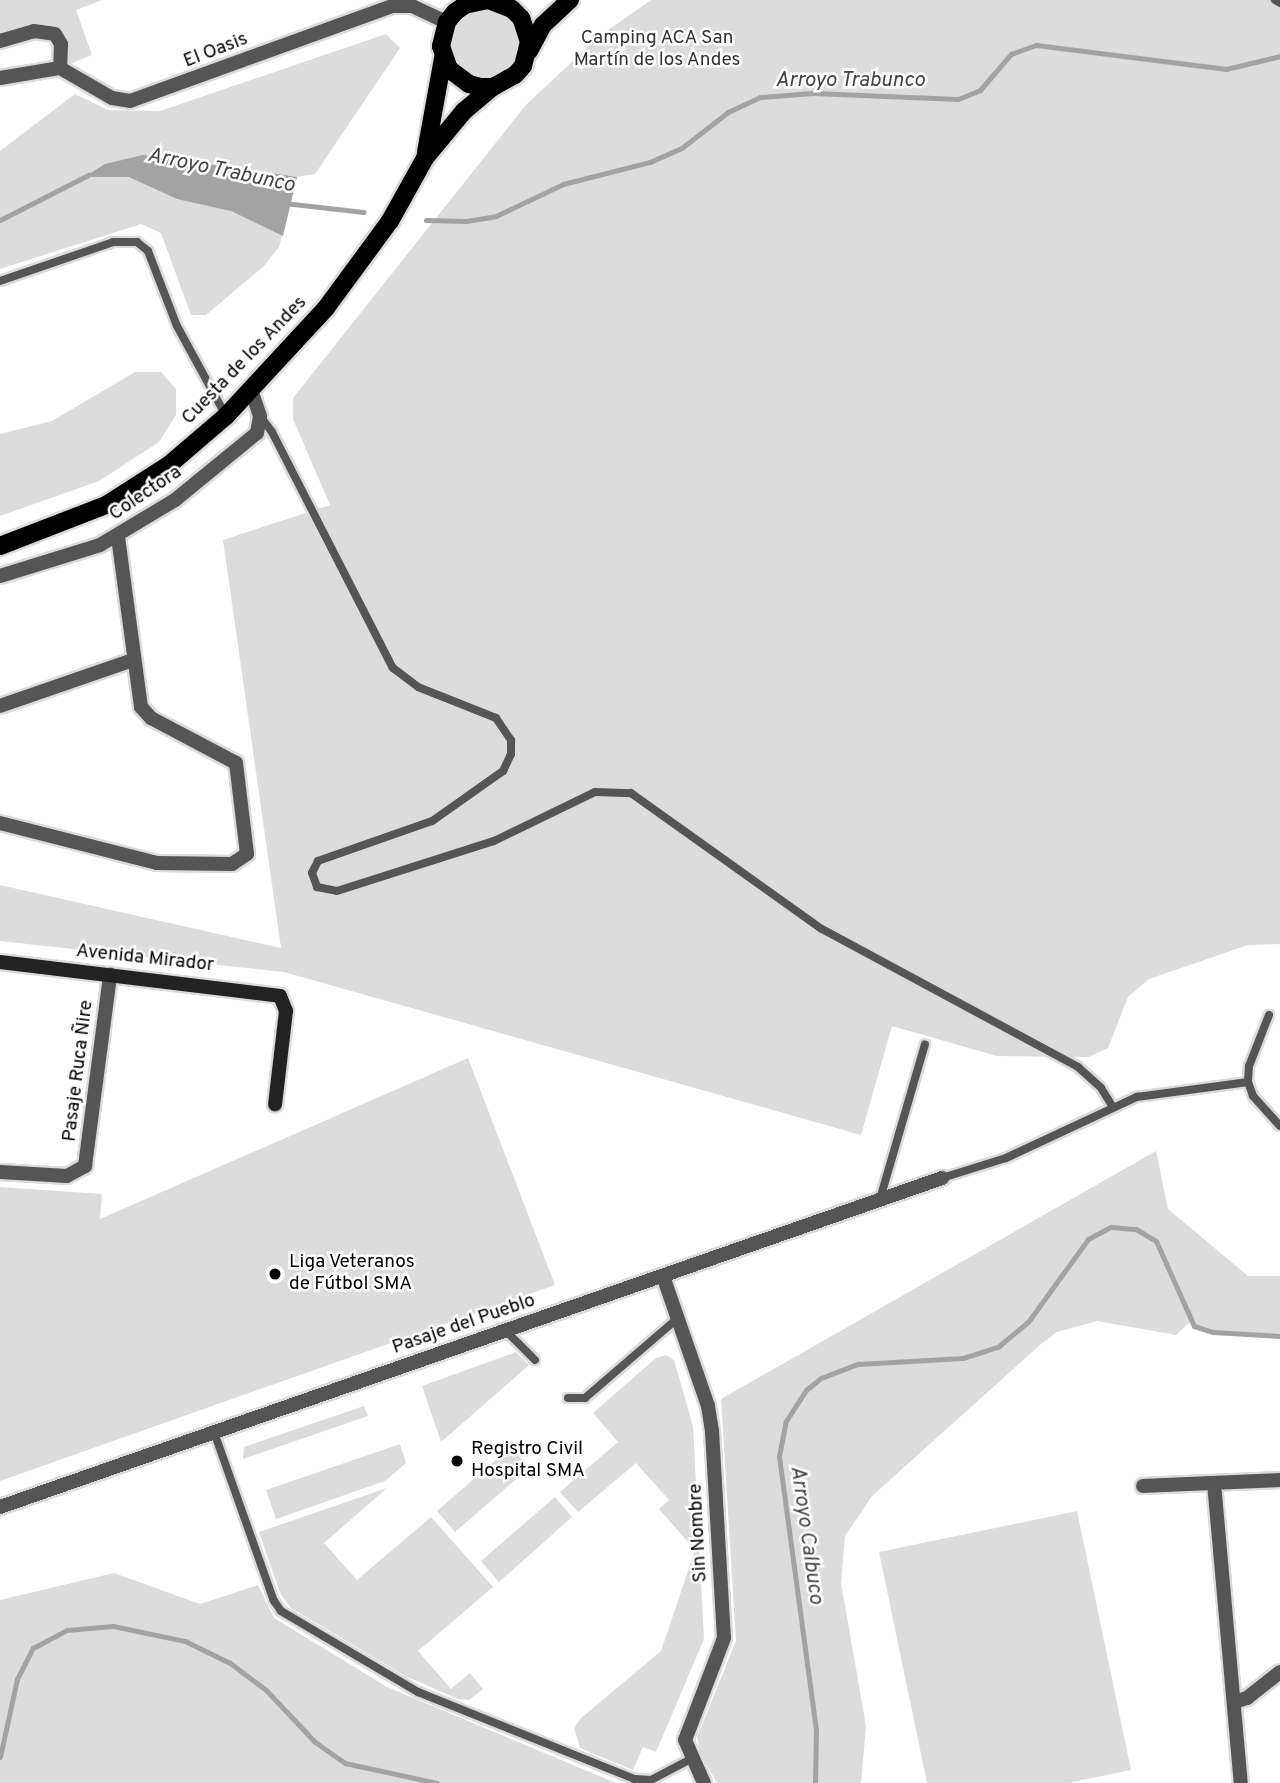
<!DOCTYPE html>
<html>
<head>
<meta charset="utf-8">
<style>
	body { margin:0 }
	#map { position:relative; width:1280px; height:1783px; overflow:hidden; background:#fff; font-family:Overpass,sans-serif }
	div>[style] { position:absolute }
	.green>* { inset:0; background:#dcdcdc }
	.round { border-radius:50% }
	.water>* { inset:0; background:#a3a3a3 }
	.stream>* { height:5px; margin:-2.5px; padding:0 2.5px; transform-origin:2.5px; border-radius:2.5px; background:#a3a3a3 }
	.roads { filter:drop-shadow(2px 0 #dbdbdb) drop-shadow(-2px 0 #dbdbdb) drop-shadow(0 2px #dbdbdb) drop-shadow(0 -2px #dbdbdb) }
	.lane>* { height:8px; margin:-4px; padding:0 4px; transform-origin:4px; border-radius:4px; background:#555 }
	.street>* { height:14px; margin:-7px; padding:0 7px; transform-origin:7px; border-radius:7px; background:#555 }
	.secondary>* { height:14px; margin:-7px; padding:0 7px; transform-origin:7px; border-radius:7px; background:#222 }
	.primary>* { height:18px; margin:-9px; padding:0 9px; transform-origin:9px; border-radius:9px; background:#000 }
	.dots>* { width:19px; height:19px; translate:-50% -50%; box-sizing:border-box; border:4px solid #fff; border-radius:50% }
	span { translate:-50% -50%; white-space:nowrap; text-align:center; line-height:1.15; -webkit-text-stroke:5px #fff; paint-order:stroke }
	.park-label { font-size:19px; color:#333 }
	.street-label { font-size:19px; color:#000 }
	.poi-label { font-size:19px; color:#000 }
	.left { translate:0 -50%; text-align:left }
	.water-label { font-size:21px; color:#444; font-style:italic }
</style>
</head>
<body>
<div id="map">
	<div class="green">
		<div style="clip-path:polygon(0 0,102px 0,76px 10px,92px 55px,60px 68px,54px 34px,0 41px)"></div>
		<div style="clip-path:polygon(651px 0,1280px 0,1280px 944px,1248px 945px,1149px 979px,1128px 997px,1108px 1048px,1089px 1057px,997px 1056px,892px 1026px,861px 1135px,284px 972px,0 941px,0 885px,281px 948px,223px 540px,330px 505px,293px 419px,293px 398px,525px 106px,598px 37px)"></div>
		<div class="round" style="left:449px;top:8px;width:72px;height:72px"></div>
		<div style="clip-path:polygon(386px 34px,400px 48px,315px 174px,297px 177px,279px 247px,264px 266px,206px 315px,191px 315px,161px 233px,141px 224px,0 269px,0 151px,75px 94px,108px 110px,160px 111px)"></div>
		<div style="clip-path:polygon(135px 372px,161px 372px,176px 389px,176px 415px,159px 442px,99px 481px,0 516px,0 434px,52px 421px)"></div>
		<div style="clip-path:polygon(468px 1058px,555px 1285px,0 1481px,0 1187px,102px 1194px,100px 1219px)"></div>
		<div style="clip-path:polygon(1156px 1151px,1168px 1209px,1248px 1276px,1280px 1276px,1280px 1336px,1213px 1332px,1190px 1322px,1176px 1335px,1097px 1321px,1057px 1332px,1041px 1344px,872px 1496px,845px 1536px,841px 1583px,866px 1726px,861px 1783px,717px 1783px,700px 1753px,697px 1737px,736px 1641px,721px 1399px)"></div>
		<div style="clip-path:polygon(516px 1352px,529px 1365px,441px 1442px,422px 1386px)"></div>
		<div style="clip-path:polygon(666px 1355px,674px 1360px,693px 1426px,704px 1639px,656px 1752px,643px 1747px,633px 1770px,580px 1748px,574px 1728px,580px 1719px,661px 1651px,695px 1550px,659px 1509px,669px 1500px,636px 1463px,578px 1512px,560px 1492px,618px 1442px,593px 1413px,656px 1358px)"></div>
		<div style="clip-path:polygon(364px 1406px,368px 1416px,243px 1459px,244px 1447px)"></div>
		<div style="clip-path:polygon(400px 1444px,406px 1463px,385px 1481px,276px 1519px,266px 1490px)"></div>
		<div style="clip-path:polygon(511px 1447px,529px 1468px,455px 1532px,437px 1511px)"></div>
		<div style="clip-path:polygon(387px 1488px,324px 1543px,357px 1580px,431px 1517px,493px 1587px,418px 1651px,451px 1689px,470px 1673px,483px 1689px,469px 1700px,458px 1699px,405px 1676px,291px 1608px,281px 1595px,259px 1532px)"></div>
		<div style="clip-path:polygon(555px 1497px,572px 1517px,499px 1582px,481px 1561px)"></div>
		<div style="clip-path:polygon(1077px 1511px,1131px 1770px,1068px 1783px,927px 1783px,879px 1552px)"></div>
		<div style="clip-path:polygon(114px 1573px,200px 1604px,258px 1585px,274px 1618px,387px 1687px,616px 1783px,0 1783px,0 1600px)"></div>
	</div>
	<div class="water">
		<div style="clip-path:polygon(143px 155px,297px 177px,283px 236px,231px 211px,177px 199px,129px 177px,84px 177px,105px 164px)"></div>
	</div>
	<div class="stream">
		<div style="left:284px;top:203px;width:80px;rotate:6.5deg"></div>
		<div style="left:0;top:220px;width:99px;rotate:-27.1deg"></div>
		<div style="left:426px;top:220px;width:40px;rotate:1.4deg"></div>
		<div style="left:466px;top:221px;width:30px;rotate:-9deg"></div>
		<div style="left:496px;top:216px;width:74px;rotate:-25.5deg"></div>
		<div style="left:563px;top:184px;width:90px;rotate:-14.2deg"></div>
		<div style="left:650px;top:162px;width:36px;rotate:-24deg"></div>
		<div style="left:683px;top:147px;width:57px;rotate:-37.9deg"></div>
		<div style="left:728px;top:112px;width:35px;rotate:-25deg"></div>
		<div style="left:760px;top:97px;width:53px;rotate:-4.3deg"></div>
		<div style="left:813px;top:93px;width:145px;rotate:2.4deg"></div>
		<div style="left:958px;top:99px;width:24px;rotate:-22deg"></div>
		<div style="left:980px;top:90px;width:48px;rotate:-49.3deg"></div>
		<div style="left:1011px;top:54px;width:27px;rotate:-20deg"></div>
		<div style="left:1036px;top:45px;width:192px;rotate:7.2deg"></div>
		<div style="left:1226px;top:69px;width:56px;rotate:-13.5deg"></div>
		<div style="left:0;top:1757px;width:80px;rotate:-77.7deg"></div>
		<div style="left:17px;top:1679px;width:35px;rotate:-63deg"></div>
		<div style="left:33px;top:1648px;width:38px;rotate:-28deg"></div>
		<div style="left:67px;top:1630px;width:46px;rotate:-5deg"></div>
		<div style="left:113px;top:1626px;width:74px;rotate:11.8deg"></div>
		<div style="left:185px;top:1641px;width:50px;rotate:26.1deg"></div>
		<div style="left:230px;top:1663px;width:45px;rotate:36.9deg"></div>
		<div style="left:266px;top:1690px;width:71px;rotate:46.7deg"></div>
		<div style="left:315px;top:1742px;width:37px;rotate:35deg"></div>
		<div style="left:345px;top:1763px;width:94px;rotate:12.3deg"></div>
		<div style="left:815px;top:1783px;width:53px;rotate:-88.9deg"></div>
		<div style="left:816px;top:1730px;width:276px;rotate:-97.7deg"></div>
		<div style="left:779px;top:1456px;width:36px;rotate:-79deg"></div>
		<div style="left:786px;top:1421px;width:37px;rotate:-57deg"></div>
		<div style="left:806px;top:1390px;width:19px;rotate:-39deg"></div>
		<div style="left:821px;top:1378px;width:40px;rotate:-21deg"></div>
		<div style="left:858px;top:1364px;width:105px;rotate:-3.3deg"></div>
		<div style="left:963px;top:1358px;width:38px;rotate:-18deg"></div>
		<div style="left:999px;top:1346px;width:38px;rotate:-40deg"></div>
		<div style="left:1028px;top:1322px;width:102px;rotate:-54.1deg"></div>
		<div style="left:1088px;top:1239px;width:26px;rotate:-28deg"></div>
		<div style="left:1111px;top:1227px;width:25px;rotate:5deg"></div>
		<div style="left:1136px;top:1229px;width:23px;rotate:31deg"></div>
		<div style="left:1156px;top:1241px;width:93px;rotate:65.9deg"></div>
		<div style="left:1194px;top:1326px;width:20px;rotate:18deg"></div>
		<div style="left:1213px;top:1332px;width:67px;rotate:3.4deg"></div>
	</div>
	<div class="roads">
		<div class="lane">
			<div style="left:1275px;top:0;width:6px;rotate:31deg"></div>
			<div style="left:0;top:281px;width:120px;rotate:-19deg"></div>
			<div style="left:113px;top:242px;width:24px"></div>
			<div style="left:137px;top:242px;width:14px;rotate:39deg"></div>
			<div style="left:148px;top:251px;width:80px;rotate:68.9deg"></div>
			<div style="left:177px;top:326px;width:102px;rotate:61.4deg"></div>
			<div style="left:260px;top:416px;width:20px;rotate:53deg"></div>
			<div style="left:272px;top:432px;width:265px;rotate:62.9deg"></div>
			<div style="left:393px;top:668px;width:31px;rotate:37deg"></div>
			<div style="left:418px;top:687px;width:84px;rotate:21.7deg"></div>
			<div style="left:496px;top:718px;width:27px;rotate:56deg"></div>
			<div style="left:511px;top:740px;width:14px;rotate:90deg"></div>
			<div style="left:511px;top:754px;width:19px;rotate:115deg"></div>
			<div style="left:503px;top:771px;width:87px;rotate:144.8deg"></div>
			<div style="left:432px;top:821px;width:121px;rotate:160.7deg"></div>
			<div style="left:318px;top:861px;width:13px;rotate:117deg"></div>
			<div style="left:312px;top:873px;width:15px;rotate:70deg"></div>
			<div style="left:317px;top:887px;width:20px;rotate:11deg"></div>
			<div style="left:337px;top:891px;width:165px;rotate:-17.7deg"></div>
			<div style="left:494px;top:841px;width:112px;rotate:-25.9deg"></div>
			<div style="left:595px;top:792px;width:36px;rotate:2deg"></div>
			<div style="left:631px;top:793px;width:234px;rotate:35.5deg"></div>
			<div style="left:822px;top:929px;width:291px;rotate:28.3deg"></div>
			<div style="left:1078px;top:1067px;width:31px;rotate:42deg"></div>
			<div style="left:1101px;top:1088px;width:22px;rotate:58deg"></div>
			<div style="left:1269px;top:1015px;width:55px;rotate:111.4deg"></div>
			<div style="left:1249px;top:1066px;width:16px;rotate:94deg"></div>
			<div style="left:1248px;top:1082px;width:15px;rotate:70deg"></div>
			<div style="left:1253px;top:1096px;width:40px;rotate:48deg"></div>
			<div style="left:942px;top:1178px;width:67px;rotate:-17.4deg"></div>
			<div style="left:1006px;top:1158px;width:145px;rotate:-25deg"></div>
			<div style="left:1137px;top:1097px;width:112px;rotate:-7.7deg"></div>
			<div style="left:880px;top:1199px;width:161px;rotate:-73.8deg"></div>
			<div style="left:506px;top:1331px;width:41px;rotate:45deg"></div>
			<div style="left:568px;top:1398px;width:17px"></div>
			<div style="left:585px;top:1398px;width:123px;rotate:-40.7deg"></div>
			<div style="left:214px;top:1432px;width:179px;rotate:70.5deg"></div>
			<div style="left:274px;top:1601px;width:12px;rotate:55deg"></div>
			<div style="left:281px;top:1611px;width:159px;rotate:30.6deg"></div>
			<div style="left:418px;top:1692px;width:233px;rotate:21.9deg"></div>
			<div style="left:634px;top:1779px;width:17px;rotate:3deg"></div>
			<div style="left:651px;top:1780px;width:45px;rotate:-27.7deg"></div>
		</div>
		<div class="street">
			<div style="left:0;top:41px;width:35px;rotate:-16deg"></div>
			<div style="left:34px;top:31px;width:21px;rotate:8deg"></div>
			<div style="left:55px;top:34px;width:12px;rotate:59deg"></div>
			<div style="left:61px;top:44px;width:24px;rotate:92deg"></div>
			<div style="left:0;top:78px;width:61px;rotate:-9.5deg"></div>
			<div style="left:60px;top:68px;width:60px;rotate:30deg"></div>
			<div style="left:112px;top:98px;width:18px;rotate:9deg"></div>
			<div style="left:130px;top:101px;width:280px;rotate:-19.9deg"></div>
			<div style="left:393px;top:6px;width:19px"></div>
			<div style="left:412px;top:6px;width:38px;rotate:25deg"></div>
			<div style="left:0;top:576px;width:105px;rotate:-17.2deg"></div>
			<div style="left:100px;top:545px;width:87px;rotate:-31deg"></div>
			<div style="left:175px;top:500px;width:106px;rotate:-39.3deg"></div>
			<div style="left:257px;top:433px;width:17px;rotate:-80deg"></div>
			<div style="left:260px;top:416px;width:28px;rotate:-109deg"></div>
			<div style="left:0;top:706px;width:141px;rotate:-19.1deg"></div>
			<div style="left:0;top:823px;width:162px;rotate:14.3deg"></div>
			<div style="left:157px;top:863px;width:75px;rotate:0.8deg"></div>
			<div style="left:232px;top:864px;width:18px;rotate:-34deg"></div>
			<div style="left:247px;top:854px;width:92px;rotate:-96.9deg"></div>
			<div style="left:236px;top:763px;width:96px;rotate:-152.1deg"></div>
			<div style="left:151px;top:718px;width:15px;rotate:-132deg"></div>
			<div style="left:141px;top:707px;width:173px;rotate:-97.7deg"></div>
			<div style="left:0;top:1172px;width:67px;rotate:3.4deg"></div>
			<div style="left:67px;top:1176px;width:21px;rotate:-29deg"></div>
			<div style="left:85px;top:1166px;width:193px;rotate:-82.5deg"></div>
			<div style="left:663px;top:1276px;width:138px;rotate:70.9deg"></div>
			<div style="left:708px;top:1406px;width:25px;rotate:81deg"></div>
			<div style="left:712px;top:1431px;width:207px;rotate:86.7deg"></div>
			<div style="left:724px;top:1638px;width:109px;rotate:110.9deg"></div>
			<div style="left:685px;top:1740px;width:47px;rotate:66.2deg"></div>
			<div style="left:1214px;top:1483px;width:301px;rotate:84.9deg"></div>
			<div style="left:1143px;top:1486px;width:137px;rotate:-2.5deg"></div>
			<div style="left:0;top:1507px;width:998px;rotate:-19.25deg"></div>
			<div style="left:1234px;top:1702px;width:14px;rotate:-17deg"></div>
			<div style="left:1247px;top:1698px;width:42px;rotate:-38.2deg"></div>
		</div>
		<div class="secondary">
			<div style="left:0;top:962px;width:282px;rotate:6.9deg"></div>
			<div style="left:280px;top:996px;width:16px;rotate:68deg"></div>
			<div style="left:286px;top:1011px;width:94px;rotate:96.7deg"></div>
		</div>
		<div class="primary">
			<div style="left:488px;top:0;width:24px;rotate:168deg"></div>
			<div style="left:465px;top:5px;width:12px;rotate:145deg"></div>
			<div style="left:455px;top:12px;width:13px;rotate:129deg"></div>
			<div style="left:447px;top:22px;width:25px;rotate:104deg"></div>
			<div style="left:441px;top:46px;width:24px;rotate:71deg"></div>
			<div style="left:449px;top:69px;width:25px;rotate:37deg"></div>
			<div style="left:469px;top:84px;width:12px;rotate:14deg"></div>
			<div style="left:481px;top:87px;width:12px"></div>
			<div style="left:493px;top:87px;width:25px;rotate:-29deg"></div>
			<div style="left:515px;top:75px;width:12px;rotate:-48deg"></div>
			<div style="left:523px;top:66px;width:25px;rotate:-76deg"></div>
			<div style="left:529px;top:42px;width:25px;rotate:-108deg"></div>
			<div style="left:521px;top:18px;width:13px;rotate:-135deg"></div>
			<div style="left:512px;top:9px;width:25px;rotate:-159deg"></div>
			<div style="left:529px;top:51px;width:30px;rotate:-62deg"></div>
			<div style="left:543px;top:25px;width:37px;rotate:-43deg"></div>
			<div style="left:426px;top:152px;width:96px;rotate:-79.7deg"></div>
			<div style="left:0;top:546px;width:114px;rotate:-21.1deg"></div>
			<div style="left:106px;top:505px;width:76px;rotate:-32.6deg"></div>
			<div style="left:170px;top:464px;width:74px;rotate:-40.6deg"></div>
			<div style="left:226px;top:416px;width:147px;rotate:-47.2deg"></div>
			<div style="left:326px;top:308px;width:108px;rotate:-53.7deg"></div>
			<div style="left:390px;top:221px;width:72px;rotate:-60.9deg"></div>
			<div style="left:425px;top:158px;width:61px;rotate:-50.3deg"></div>
			<div style="left:464px;top:111px;width:38px;rotate:-40deg"></div>
		</div>
	</div>
	<div class="dots">
		<div style="left:275px;top:1274px;background:#000"></div>
		<div style="left:457px;top:1461px;background:#000"></div>
	</div>
	<div class="park-label">
		<span style="left:657px;top:50px">Camping ACA San<br>Martín de los Andes</span>
	</div>
	<div class="street-label">
		<span style="left:216px;top:51px;rotate:-21deg">El Oasis</span>
		<span style="left:245px;top:361px;rotate:-46deg">Cuesta de los Andes</span>
		<span style="left:146px;top:494px;rotate:-34deg">Colectora</span>
		<span style="left:145px;top:959px;rotate:6deg">Avenida Mirador</span>
		<span style="left:79px;top:1071px;rotate:-83deg">Pasaje Ruca Ñire</span>
		<span style="left:464px;top:1325px;rotate:-19deg">Pasaje del Pueblo</span>
		<span style="left:699px;top:1533px;rotate:-93deg">Sin Nombre</span>
	</div>
	<div class="poi-label">
		<span class="left" style="left:289px;top:1274px">Liga Veteranos<br>de Fútbol SMA</span>
		<span class="left" style="left:471px;top:1461px">Registro Civil<br>Hospital SMA</span>
	</div>
	<div class="water-label">
		<span style="left:850px;top:81px">Arroyo Trabunco</span>
		<span style="left:221px;top:171px;rotate:12deg">Arroyo Trabunco</span>
		<span style="left:806px;top:1535px;rotate:82deg">Arroyo Calbuco</span>
	</div>
</div>
</body>
</html>
